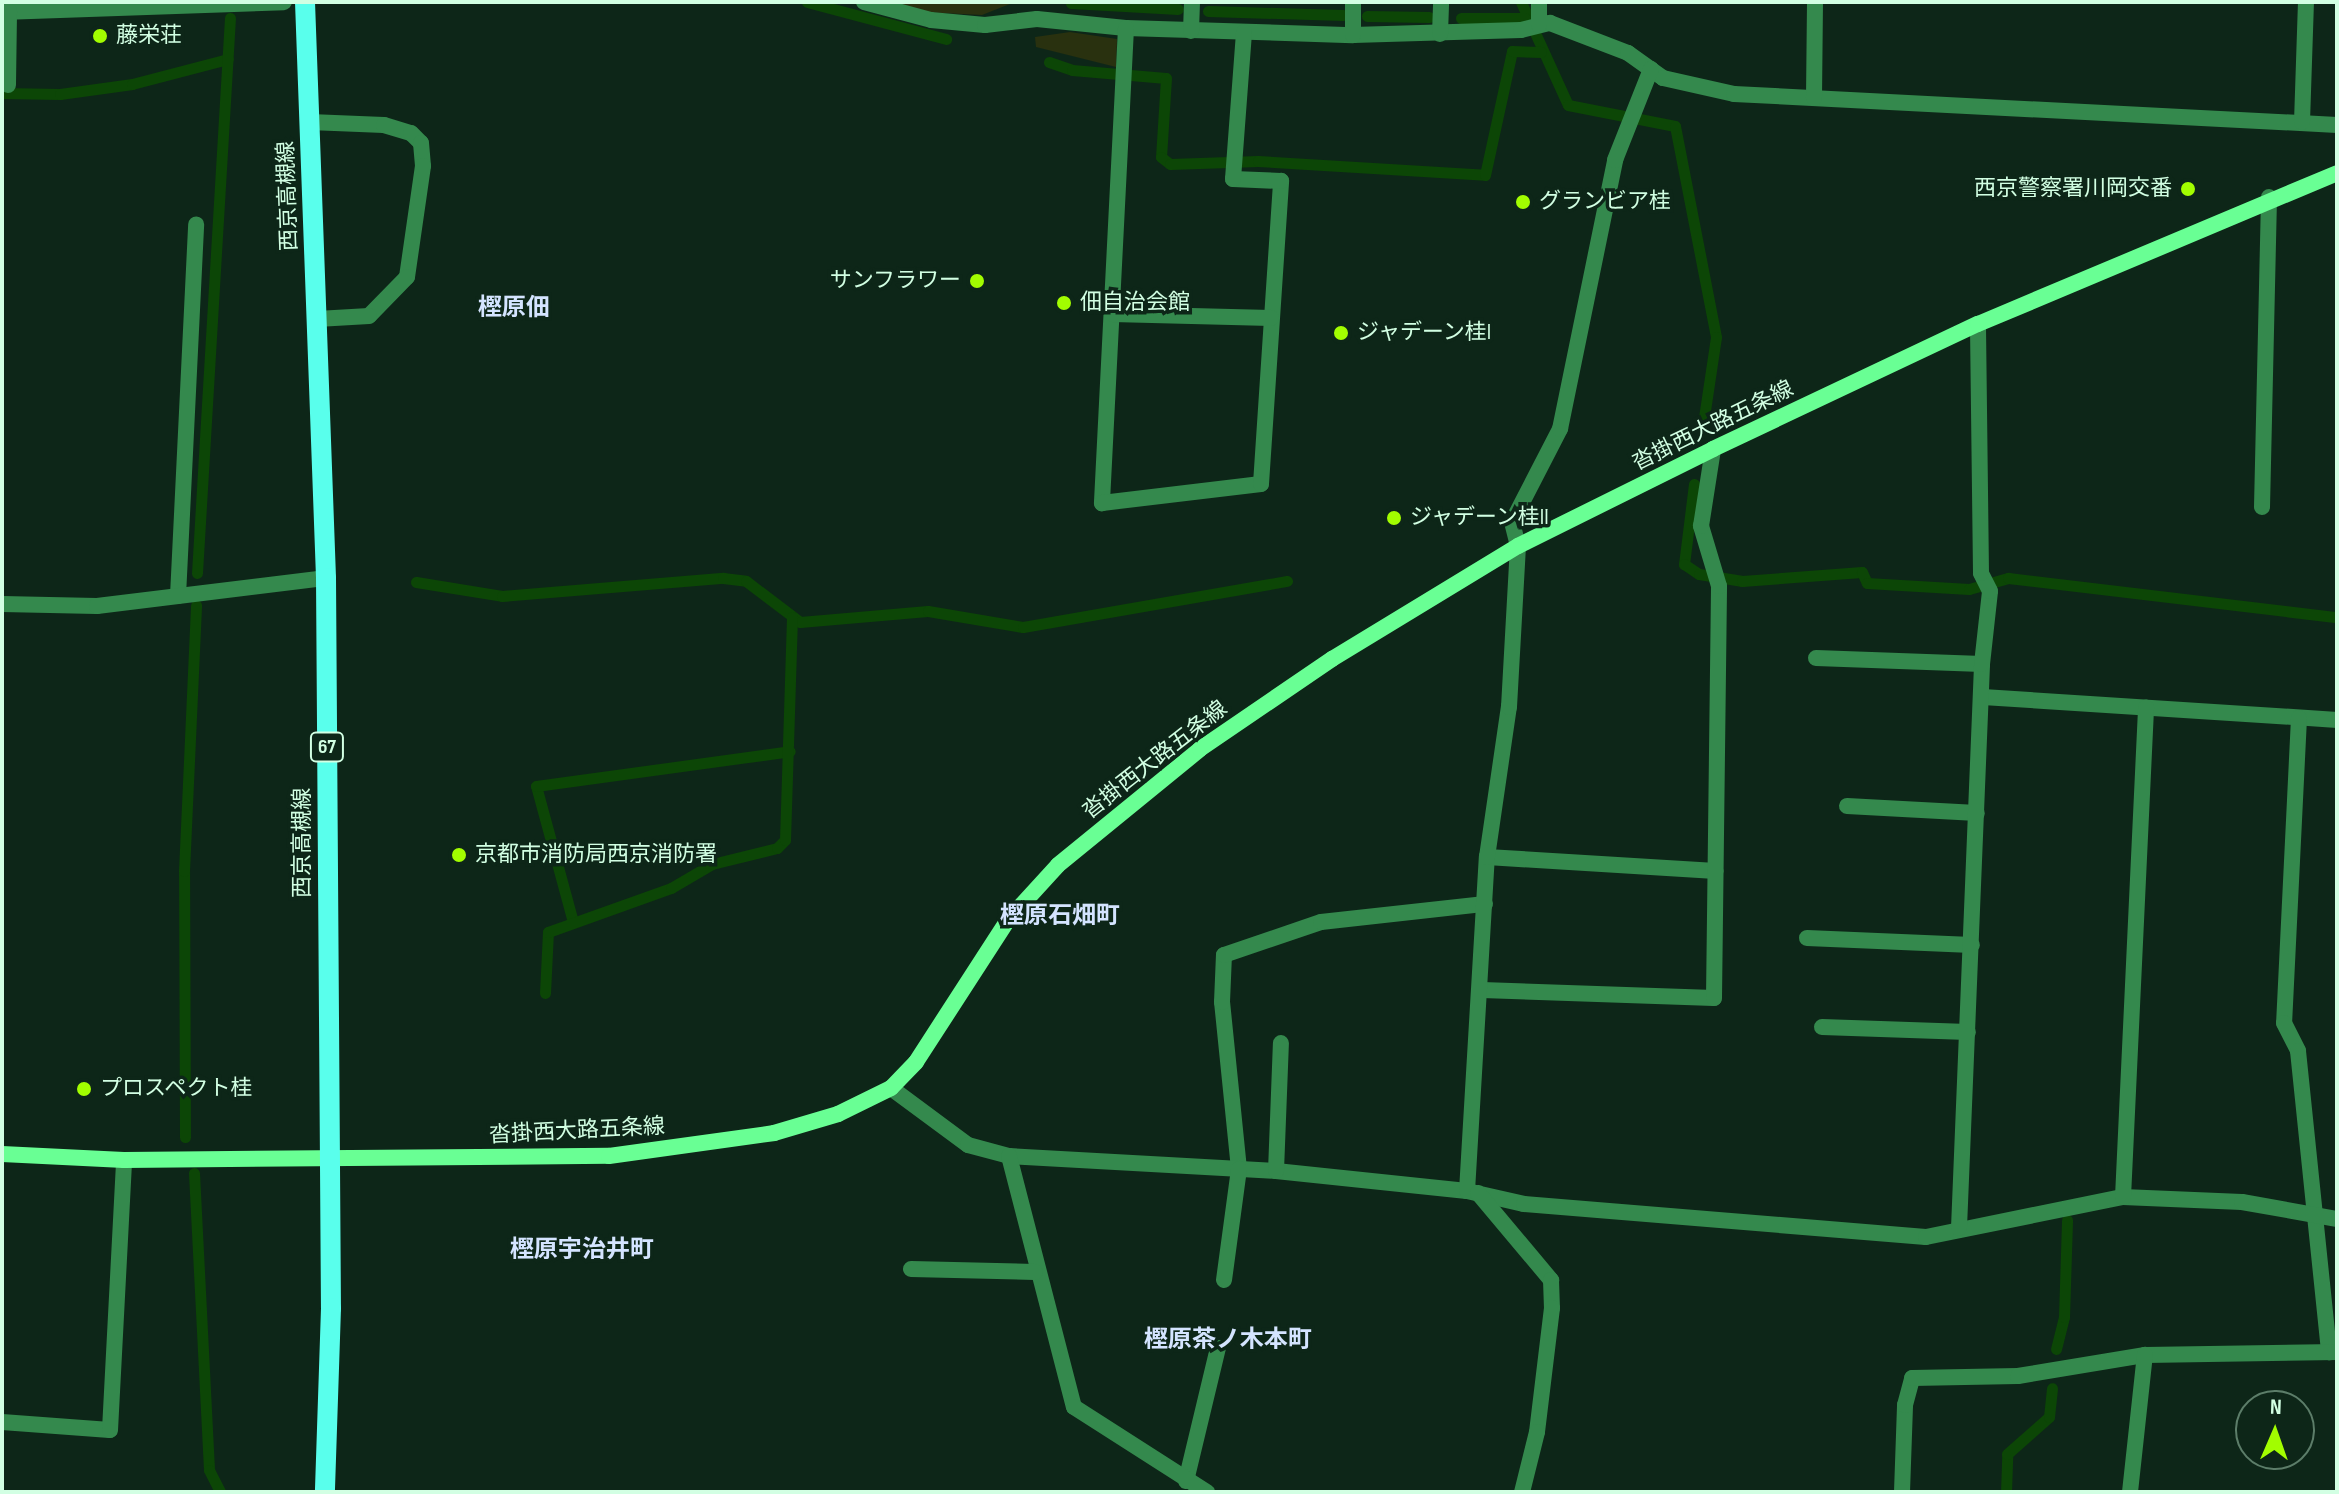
<!DOCTYPE html>
<html>
<head>
<meta charset="utf-8">
<style>
	body { margin:0 }
	#map { position:relative; width:2339px; height:1494px; overflow:hidden; background:#0d2618; font-family:"Sofia Sans Condensed","Noto Sans JP",sans-serif }
	div>[style] { position:absolute }
	.green>* { inset:0; background:#29310f }
	.stream>* { height:11px; margin:-5.5px; padding:0 5.5px; transform-origin:5.5px; border-radius:5.5px; background:#0c4606 }
	.lane>* { height:16px; margin:-8px; padding:0 8px; transform-origin:8px; border-radius:8px; background:#34894d }
	.street>* { height:16px; margin:-8px; padding:0 8px; transform-origin:8px; border-radius:8px; background:#34894d }
	.secondary>* { height:16px; margin:-8px; padding:0 8px; transform-origin:8px; border-radius:8px; background:#69ff94 }
	.primary>* { height:20px; margin:-10px; padding:0 10px; transform-origin:10px; border-radius:10px; background:#59ffec }
	.dots>* { width:22px; height:22px; translate:-50% -50%; box-sizing:border-box; border:4px solid #0d2618; border-radius:50% }
	span { translate:-50% -50%; white-space:nowrap; text-align:center; line-height:1.15; -webkit-text-stroke:7px #0d2618; paint-order:stroke }
	.shield-label span { padding:2px 6px; background:#0d2618; border:2px solid; border-radius:6px; -webkit-text-stroke-width:0 }
	.shield-label { font-size:20px; color:#d2ffe3; font-weight:700 }
	.poi-label { font-size:22px; color:#d2ffe3 }
	.left { translate:0 -50%; text-align:left }
	.right { translate:-100% -50%; text-align:right }
	.street-label { font-size:22px; color:#d2ffe3 }
	.neighbourhood-label { font-size:24px; color:#d4e4ff; font-weight:700 }
	.frame { position:absolute; inset:0; border:4px solid #d2ffe3; pointer-events:none }
	.north { position:absolute; left:2235px; top:1390px; width:80px; height:80px; box-sizing:border-box; background:#0d2618; border:2px solid #5c7d69; border-radius:50%; rotate:2deg; font-size:22px; font-weight:700; line-height:32px; text-align:center; color:#d2ffe3 }
	.north::after { content:''; display:block; margin:auto; width:28px; height:36px; background:#a2fd00; clip-path:polygon(50% 0,100% 100%,50% 72%,0 100%) }
</style>
</head>
<body>
<div id="map">
	<div class="green">
		<div style="clip-path:polygon(891px 2px,1015px 2px,982px 15px,923px 12px)"></div>
		<div style="clip-path:polygon(1070px 32px,1117px 39px,1116px 67px,1036px 47px,1035px 37px)"></div>
	</div>
	<div class="stream">
		<div style="left:807px;top:2px;width:144px;rotate:14.9deg"></div>
		<div style="left:1521px;top:2px;width:113px;rotate:65.5deg"></div>
		<div style="left:1568px;top:105px;width:109px;rotate:11.1deg"></div>
		<div style="left:1675px;top:126px;width:215px;rotate:79deg"></div>
		<div style="left:1716px;top:337px;width:95px;rotate:98.5deg"></div>
		<div style="left:1071px;top:3px;width:107px;rotate:3.2deg"></div>
		<div style="left:1208px;top:11px;width:135px;rotate:1.7deg"></div>
		<div style="left:1367px;top:16px;width:62px;rotate:0.9deg"></div>
		<div style="left:1461px;top:18px;width:64px"></div>
		<div style="left:1049px;top:62px;width:24px;rotate:19deg"></div>
		<div style="left:1072px;top:70px;width:94px;rotate:4.9deg"></div>
		<div style="left:1166px;top:78px;width:79px;rotate:93.6deg"></div>
		<div style="left:1161px;top:157px;width:11px;rotate:38deg"></div>
		<div style="left:1170px;top:164px;width:88px;rotate:-2deg"></div>
		<div style="left:1258px;top:161px;width:227px;rotate:3.5deg"></div>
		<div style="left:1485px;top:175px;width:127px;rotate:-77.7deg"></div>
		<div style="left:1512px;top:51px;width:29px;rotate:2deg"></div>
		<div style="left:2px;top:93px;width:58px;rotate:1deg"></div>
		<div style="left:60px;top:94px;width:73px;rotate:-7.9deg"></div>
		<div style="left:132px;top:84px;width:99px;rotate:-14.6deg"></div>
		<div style="left:1694px;top:484px;width:81px;rotate:97.1deg"></div>
		<div style="left:1684px;top:564px;width:18px;rotate:34deg"></div>
		<div style="left:1699px;top:574px;width:44px;rotate:9.2deg"></div>
		<div style="left:1742px;top:581px;width:120px;rotate:-4.3deg"></div>
		<div style="left:1862px;top:572px;width:12px;rotate:66deg"></div>
		<div style="left:1867px;top:583px;width:102px;rotate:3.4deg"></div>
		<div style="left:1969px;top:589px;width:41px;rotate:-15.8deg"></div>
		<div style="left:2008px;top:578px;width:331px;rotate:6.8deg"></div>
		<div style="left:197px;top:573px;width:556px;rotate:-86.6deg"></div>
		<div style="left:416px;top:582px;width:87px;rotate:9.2deg"></div>
		<div style="left:502px;top:596px;width:222px;rotate:-4.7deg"></div>
		<div style="left:723px;top:578px;width:23px;rotate:7deg"></div>
		<div style="left:746px;top:581px;width:68px;rotate:37.2deg"></div>
		<div style="left:800px;top:622px;width:128px;rotate:-4.9deg"></div>
		<div style="left:928px;top:611px;width:96px;rotate:9.6deg"></div>
		<div style="left:1023px;top:627px;width:268px;rotate:-9.9deg"></div>
		<div style="left:573px;top:922px;width:141px;rotate:-105.2deg"></div>
		<div style="left:536px;top:786px;width:256px;rotate:-7.8deg"></div>
		<div style="left:545px;top:993px;width:61px;rotate:-87.2deg"></div>
		<div style="left:548px;top:932px;width:131px;rotate:-19.7deg"></div>
		<div style="left:671px;top:888px;width:48px;rotate:-30.3deg"></div>
		<div style="left:712px;top:864px;width:67px;rotate:-13.8deg"></div>
		<div style="left:777px;top:848px;width:11px;rotate:-45deg"></div>
		<div style="left:785px;top:840px;width:223px;rotate:-88.2deg"></div>
		<div style="left:185px;top:1137px;width:266px;rotate:-90.2deg"></div>
		<div style="left:184px;top:871px;width:266px;rotate:-87.4deg"></div>
		<div style="left:194px;top:1173px;width:297px;rotate:87.1deg"></div>
		<div style="left:209px;top:1470px;width:25px;rotate:63deg"></div>
		<div style="left:2056px;top:1349px;width:33px;rotate:-76deg"></div>
		<div style="left:2064px;top:1317px;width:97px;rotate:-88.2deg"></div>
		<div style="left:2006px;top:1492px;width:38px;rotate:-88deg"></div>
		<div style="left:2007px;top:1454px;width:56px;rotate:-41.4deg"></div>
		<div style="left:2049px;top:1417px;width:29px;rotate:-84deg"></div>
	</div>
	<div class="lane">
		<div style="left:310px;top:122px;width:74px;rotate:2.3deg"></div>
		<div style="left:384px;top:125px;width:28px;rotate:17deg"></div>
		<div style="left:411px;top:133px;width:14px;rotate:45deg"></div>
		<div style="left:421px;top:143px;width:23px;rotate:85deg"></div>
		<div style="left:423px;top:166px;width:112px;rotate:98.2deg"></div>
		<div style="left:407px;top:277px;width:54px;rotate:134.3deg"></div>
		<div style="left:369px;top:316px;width:52px;rotate:176.7deg"></div>
		<div style="left:1239px;top:1169px;width:168px;rotate:-95.8deg"></div>
		<div style="left:1222px;top:1002px;width:47px;rotate:-87.6deg"></div>
		<div style="left:1224px;top:955px;width:102px;rotate:-18.8deg"></div>
		<div style="left:1321px;top:922px;width:165px;rotate:-6.3deg"></div>
		<div style="left:1186px;top:1481px;width:137px;rotate:-76.5deg"></div>
	</div>
	<div class="street">
		<div style="left:864px;top:2px;width:69px;rotate:15deg"></div>
		<div style="left:931px;top:20px;width:54px;rotate:5.3deg"></div>
		<div style="left:985px;top:25px;width:52px;rotate:-6.6deg"></div>
		<div style="left:1037px;top:19px;width:89px;rotate:5.8deg"></div>
		<div style="left:1126px;top:28px;width:227px;rotate:1.8deg"></div>
		<div style="left:1353px;top:35px;width:168px;rotate:-1.7deg"></div>
		<div style="left:1521px;top:30px;width:30px;rotate:-14deg"></div>
		<div style="left:1550px;top:23px;width:84px;rotate:21deg"></div>
		<div style="left:1628px;top:53px;width:43px;rotate:35.5deg"></div>
		<div style="left:1663px;top:78px;width:73px;rotate:12.7deg"></div>
		<div style="left:1734px;top:94px;width:604px;rotate:2.94deg"></div>
		<div style="left:2px;top:12px;width:282px;rotate:-2deg"></div>
		<div style="left:1539px;top:25px;width:23px;rotate:-90deg"></div>
		<div style="left:1126px;top:28px;width:476px;rotate:92.9deg"></div>
		<div style="left:1102px;top:503px;width:160px;rotate:-6.8deg"></div>
		<div style="left:1261px;top:484px;width:304px;rotate:-86.2deg"></div>
		<div style="left:1281px;top:181px;width:48px;rotate:-177.6deg"></div>
		<div style="left:1233px;top:179px;width:147px;rotate:-85.7deg"></div>
		<div style="left:1191px;top:31px;width:29px;rotate:-88deg"></div>
		<div style="left:1440px;top:34px;width:32px;rotate:-88deg"></div>
		<div style="left:1353px;top:35px;width:33px;rotate:-90deg"></div>
		<div style="left:8px;top:85px;width:74px;rotate:-89.2deg"></div>
		<div style="left:1814px;top:98px;width:96px;rotate:-89.4deg"></div>
		<div style="left:2302px;top:122px;width:120px;rotate:-88.1deg"></div>
		<div style="left:1112px;top:314px;width:159px;rotate:1.4deg"></div>
		<div style="left:2262px;top:507px;width:310px;rotate:-88.7deg"></div>
		<div style="left:178px;top:596px;width:372px;rotate:-87.2deg"></div>
		<div style="left:2px;top:604px;width:95px;rotate:1.2deg"></div>
		<div style="left:97px;top:606px;width:231px;rotate:-7deg"></div>
		<div style="left:1816px;top:658px;width:166px;rotate:2.1deg"></div>
		<div style="left:1983px;top:697px;width:355px;rotate:3.7deg"></div>
		<div style="left:2299px;top:718px;width:305px;rotate:92.8deg"></div>
		<div style="left:2284px;top:1023px;width:31px;rotate:63deg"></div>
		<div style="left:2298px;top:1051px;width:303px;rotate:84.1deg"></div>
		<div style="left:1847px;top:806px;width:130px;rotate:3.1deg"></div>
		<div style="left:1487px;top:857px;width:229px;rotate:3.5deg"></div>
		<div style="left:1807px;top:938px;width:165px;rotate:2.4deg"></div>
		<div style="left:1482px;top:990px;width:232px;rotate:2deg"></div>
		<div style="left:1714px;top:998px;width:412px;rotate:-89.3deg"></div>
		<div style="left:1719px;top:586px;width:63px;rotate:-106.7deg"></div>
		<div style="left:1701px;top:526px;width:78px;rotate:-81.1deg"></div>
		<div style="left:1822px;top:1027px;width:146px;rotate:2deg"></div>
		<div style="left:891px;top:1088px;width:96px;rotate:36.5deg"></div>
		<div style="left:968px;top:1145px;width:42px;rotate:15deg"></div>
		<div style="left:1009px;top:1156px;width:267px;rotate:3.2deg"></div>
		<div style="left:1276px;top:1171px;width:192px;rotate:6deg"></div>
		<div style="left:1467px;top:1191px;width:58px;rotate:12.8deg"></div>
		<div style="left:1524px;top:1204px;width:403px;rotate:4.7deg"></div>
		<div style="left:1926px;top:1237px;width:201px;rotate:-11.5deg"></div>
		<div style="left:2123px;top:1197px;width:119px;rotate:2.4deg"></div>
		<div style="left:2242px;top:1202px;width:97px;rotate:10.1deg"></div>
		<div style="left:1009px;top:1156px;width:259px;rotate:75.5deg"></div>
		<div style="left:1074px;top:1407px;width:158px;rotate:32.6deg"></div>
		<div style="left:1276px;top:1171px;width:128px;rotate:-87.8deg"></div>
		<div style="left:1467px;top:1191px;width:335px;rotate:-86.6deg"></div>
		<div style="left:1487px;top:857px;width:152px;rotate:-81.7deg"></div>
		<div style="left:1509px;top:707px;width:161px;rotate:-86.8deg"></div>
		<div style="left:1518px;top:546px;width:25px;rotate:-104deg"></div>
		<div style="left:1512px;top:522px;width:105px;rotate:-62.7deg"></div>
		<div style="left:1560px;top:429px;width:275px;rotate:-78.4deg"></div>
		<div style="left:1615px;top:160px;width:98px;rotate:-68.4deg"></div>
		<div style="left:1478px;top:1193px;width:114px;rotate:50deg"></div>
		<div style="left:1551px;top:1280px;width:28px;rotate:88deg"></div>
		<div style="left:1552px;top:1308px;width:125px;rotate:96.9deg"></div>
		<div style="left:1537px;top:1432px;width:62px;rotate:104deg"></div>
		<div style="left:2123px;top:1197px;width:490px;rotate:-87.3deg"></div>
		<div style="left:1959px;top:1228px;width:564px;rotate:-87.66deg"></div>
		<div style="left:1982px;top:664px;width:73px;rotate:-83.7deg"></div>
		<div style="left:1990px;top:591px;width:20px;rotate:-117deg"></div>
		<div style="left:1981px;top:573px;width:249px;rotate:-90.7deg"></div>
		<div style="left:911px;top:1269px;width:124px;rotate:1.4deg"></div>
		<div style="left:1224px;top:1280px;width:112px;rotate:-82.3deg"></div>
		<div style="left:2px;top:1422px;width:108px;rotate:4.2deg"></div>
		<div style="left:110px;top:1430px;width:270px;rotate:-87deg"></div>
		<div style="left:1902px;top:1492px;width:87px;rotate:-88deg"></div>
		<div style="left:1905px;top:1405px;width:28px;rotate:-75deg"></div>
		<div style="left:1912px;top:1378px;width:106px;rotate:-1.1deg"></div>
		<div style="left:2018px;top:1376px;width:129px;rotate:-9.4deg"></div>
		<div style="left:2145px;top:1355px;width:192px;rotate:-0.9deg"></div>
		<div style="left:2130px;top:1492px;width:138px;rotate:-83.8deg"></div>
	</div>
	<div class="secondary">
		<div style="left:2px;top:1154px;width:122px;rotate:2.8deg"></div>
		<div style="left:124px;top:1160px;width:485px;rotate:-0.5deg"></div>
		<div style="left:609px;top:1156px;width:167px;rotate:-7.9deg"></div>
		<div style="left:774px;top:1133px;width:67px;rotate:-16.5deg"></div>
		<div style="left:838px;top:1114px;width:59px;rotate:-26.1deg"></div>
		<div style="left:891px;top:1088px;width:36px;rotate:-46deg"></div>
		<div style="left:916px;top:1062px;width:169px;rotate:-57.1deg"></div>
		<div style="left:1008px;top:920px;width:74px;rotate:-47.7deg"></div>
		<div style="left:1058px;top:865px;width:183px;rotate:-39.2deg"></div>
		<div style="left:1200px;top:749px;width:160px;rotate:-34.3deg"></div>
		<div style="left:1332px;top:659px;width:218px;rotate:-31.3deg"></div>
		<div style="left:1518px;top:546px;width:218px;rotate:-26.4deg"></div>
		<div style="left:1713px;top:449px;width:293px;rotate:-25.3deg"></div>
		<div style="left:1978px;top:324px;width:389px;rotate:-22.8deg"></div>
	</div>
	<div class="primary">
		<div style="left:305px;top:2px;width:576px;rotate:87.91deg"></div>
		<div style="left:326px;top:578px;width:730px;rotate:89.61deg"></div>
		<div style="left:331px;top:1308px;width:184px;rotate:91.9deg"></div>
	</div>
	<div class="dots">
		<div style="left:100px;top:36px;background:#a2fd00"></div>
		<div style="left:2188px;top:189px;background:#a2fd00"></div>
		<div style="left:1523px;top:202px;background:#a2fd00"></div>
		<div style="left:977px;top:281px;background:#a2fd00"></div>
		<div style="left:1064px;top:303px;background:#a2fd00"></div>
		<div style="left:1341px;top:333px;background:#a2fd00"></div>
		<div style="left:1394px;top:518px;background:#a2fd00"></div>
		<div style="left:459px;top:855px;background:#a2fd00"></div>
		<div style="left:84px;top:1089px;background:#a2fd00"></div>
	</div>
	<div class="shield-label">
		<span style="left:327px;top:747px">67</span>
	</div>
	<div class="poi-label">
		<span class="left" style="left:116px;top:36px">藤栄荘</span>
		<span class="right" style="left:2172px;top:189px">西京警察署川岡交番</span>
		<span class="left" style="left:1539px;top:202px">グランビア桂</span>
		<span class="right" style="left:961px;top:281px">サンフラワー</span>
		<span class="left" style="left:1080px;top:303px">佃自治会館</span>
		<span class="left" style="left:1357px;top:333px">ジャデーン桂I</span>
		<span class="left" style="left:1410px;top:518px">ジャデーン桂II</span>
		<span class="left" style="left:475px;top:855px">京都市消防局西京消防署</span>
		<span class="left" style="left:100px;top:1089px">プロスペクト桂</span>
	</div>
	<div class="street-label">
		<span style="left:288px;top:196px;rotate:-92deg">西京高槻線</span>
		<span style="left:1713px;top:426px;rotate:-26deg">沓掛西大路五条線</span>
		<span style="left:1155px;top:760px;rotate:-38deg">沓掛西大路五条線</span>
		<span style="left:303px;top:843px;rotate:-90deg">西京高槻線</span>
		<span style="left:577px;top:1131px;rotate:-3deg">沓掛西大路五条線</span>
	</div>
	<div class="neighbourhood-label">
		<span style="left:514px;top:308px">樫原佃</span>
		<span style="left:1060px;top:916px">樫原石畑町</span>
		<span style="left:582px;top:1250px">樫原宇治井町</span>
		<span style="left:1228px;top:1340px">樫原茶ノ木本町</span>
	</div>
	<div class="frame"></div>
	<div class="north">N</div>
</div>
</body>
</html>
